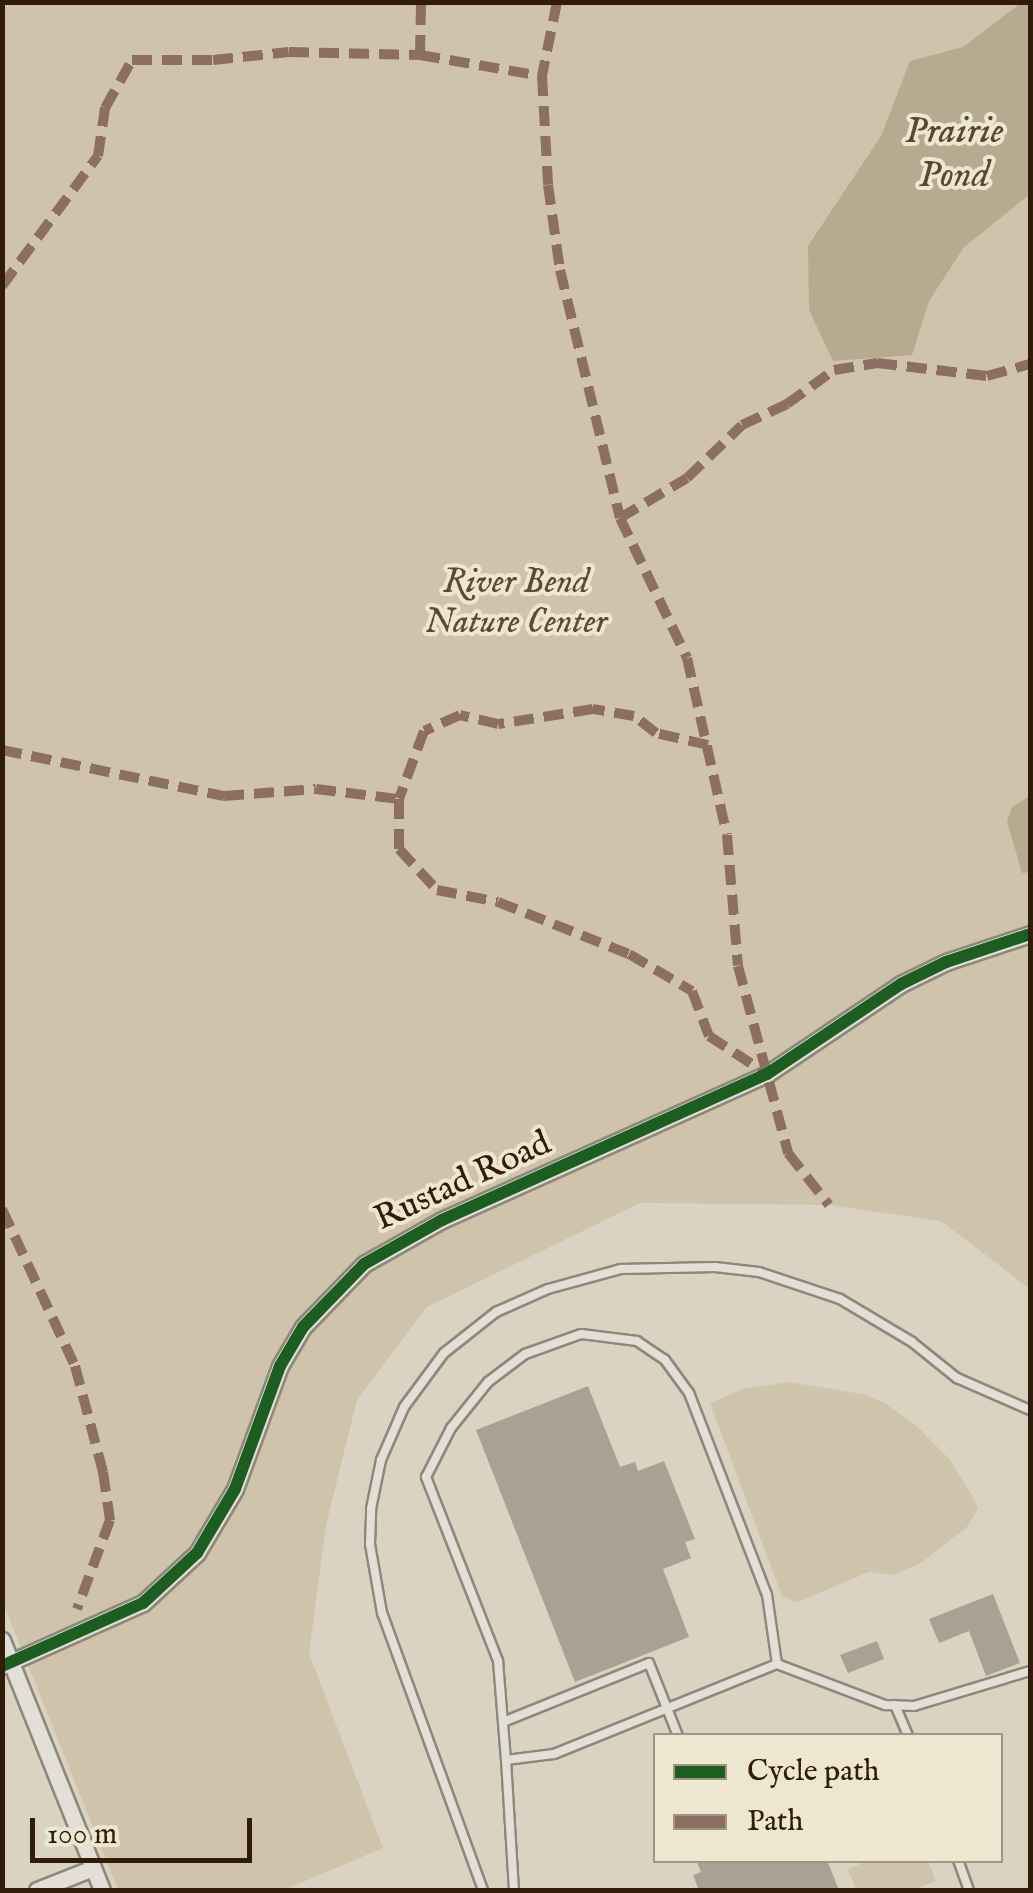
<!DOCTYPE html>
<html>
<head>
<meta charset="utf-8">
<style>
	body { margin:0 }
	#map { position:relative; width:1033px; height:1893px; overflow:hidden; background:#dad3c2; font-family:"IM FELL English",serif }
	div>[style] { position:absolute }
	.green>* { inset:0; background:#cfc4ab }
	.water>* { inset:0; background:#b6aa91 }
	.building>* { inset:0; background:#a8a295 }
	.roads { filter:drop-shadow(2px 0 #8e877c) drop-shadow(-2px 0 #8e877c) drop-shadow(0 2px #8e877c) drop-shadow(0 -2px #8e877c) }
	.lane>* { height:8px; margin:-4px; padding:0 4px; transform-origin:4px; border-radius:4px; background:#e2dfd6 }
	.street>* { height:15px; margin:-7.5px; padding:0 7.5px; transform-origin:7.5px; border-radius:7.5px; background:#e2dfd6 }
	.quiet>* { height:10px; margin-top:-5px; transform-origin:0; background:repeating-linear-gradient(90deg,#8d6e63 0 20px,transparent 0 30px) }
	.cycleway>* { height:12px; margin:-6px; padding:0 6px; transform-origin:6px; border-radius:6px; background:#1b5e20 }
	span { translate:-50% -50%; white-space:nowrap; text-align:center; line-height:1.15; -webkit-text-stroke:8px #ede6d0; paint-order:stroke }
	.park-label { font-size:35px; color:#5e4a34; font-style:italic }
	.street-label { font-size:35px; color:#311b09 }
	.water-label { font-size:38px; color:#5a4731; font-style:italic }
	.frame { position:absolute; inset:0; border:5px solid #311b09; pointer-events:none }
	.legend { position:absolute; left:653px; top:1733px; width:350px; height:130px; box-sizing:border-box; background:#ede6d0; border:2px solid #a29580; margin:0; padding:12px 18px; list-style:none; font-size:30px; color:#311b09 }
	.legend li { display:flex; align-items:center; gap:20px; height:50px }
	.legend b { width:50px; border:2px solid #a29580 }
	.scale { position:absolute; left:30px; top:1818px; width:222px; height:45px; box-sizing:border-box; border:5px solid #311b09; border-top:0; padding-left:12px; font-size:30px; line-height:35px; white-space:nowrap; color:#311b09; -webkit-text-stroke:8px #ede6d0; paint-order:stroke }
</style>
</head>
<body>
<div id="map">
	<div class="green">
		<div style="clip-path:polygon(2px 3px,1030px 3px,1030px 1289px,941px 1221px,829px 1205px,640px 1203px,427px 1307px,357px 1400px,326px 1525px,309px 1653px,383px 1848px,284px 1890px,118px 1890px,3px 1603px)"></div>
		<div style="clip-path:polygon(789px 1382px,862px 1394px,883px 1402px,917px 1426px,950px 1460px,973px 1497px,978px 1509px,967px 1527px,921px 1563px,893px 1575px,869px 1572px,797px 1602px,782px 1596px,710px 1403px,743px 1389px)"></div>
		<div style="clip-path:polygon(870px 1860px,928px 1861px,936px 1881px,913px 1890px,856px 1890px,848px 1869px)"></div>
	</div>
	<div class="water">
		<div style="clip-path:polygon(1021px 3px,1030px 3px,1030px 194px,964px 247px,929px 301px,912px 355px,833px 361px,809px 310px,808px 246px,881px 136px,910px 61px,963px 47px)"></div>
		<div style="clip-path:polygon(1030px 796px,1030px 872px,1022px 873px,1007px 821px,1012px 807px)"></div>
	</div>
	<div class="building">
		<div style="clip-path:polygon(588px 1386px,620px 1467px,635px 1462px,638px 1471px,664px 1461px,695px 1539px,685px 1542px,691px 1558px,663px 1569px,689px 1637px,575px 1682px,476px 1430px)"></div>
		<div style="clip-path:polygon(993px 1594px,1020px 1663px,986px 1676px,969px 1631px,939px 1643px,929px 1619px)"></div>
		<div style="clip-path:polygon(877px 1641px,884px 1659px,848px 1673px,840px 1655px)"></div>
		<div style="clip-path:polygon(696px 1860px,827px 1860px,839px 1890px,699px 1890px,693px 1875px,701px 1872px)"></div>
	</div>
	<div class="roads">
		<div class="lane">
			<div style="left:777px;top:1664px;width:70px;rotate:-98.2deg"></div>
			<div style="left:767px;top:1595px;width:217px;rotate:-111.1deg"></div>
			<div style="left:689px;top:1393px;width:41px;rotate:-126deg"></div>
			<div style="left:665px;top:1360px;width:34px;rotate:-146deg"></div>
			<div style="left:637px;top:1341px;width:56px;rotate:-172.9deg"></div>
			<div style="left:581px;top:1334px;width:59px;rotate:160.3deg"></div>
			<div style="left:525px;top:1354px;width:46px;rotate:142.9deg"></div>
			<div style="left:488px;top:1382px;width:59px;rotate:128.8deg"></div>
			<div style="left:451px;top:1428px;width:55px;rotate:117deg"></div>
			<div style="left:426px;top:1477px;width:198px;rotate:68.6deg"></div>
			<div style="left:498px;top:1661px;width:99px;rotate:85.4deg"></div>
			<div style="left:506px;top:1760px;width:48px;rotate:-7.1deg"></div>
			<div style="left:554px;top:1754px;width:240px;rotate:-22deg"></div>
			<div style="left:777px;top:1664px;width:116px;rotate:20.8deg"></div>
			<div style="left:885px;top:1705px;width:29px;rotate:2deg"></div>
			<div style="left:914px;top:1706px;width:121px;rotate:-16.8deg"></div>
			<div style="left:895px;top:1705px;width:34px;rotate:67deg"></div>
			<div style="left:503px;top:1722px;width:157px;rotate:-22deg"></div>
			<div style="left:649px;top:1663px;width:79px;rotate:68.3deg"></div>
			<div style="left:506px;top:1760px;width:130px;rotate:86.5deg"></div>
			<div style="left:958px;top:1860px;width:32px;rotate:70deg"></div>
			<div style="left:483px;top:1890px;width:295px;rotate:-110deg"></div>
			<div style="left:382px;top:1613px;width:70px;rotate:-99.9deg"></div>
			<div style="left:370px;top:1544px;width:35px;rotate:-88deg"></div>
			<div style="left:371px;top:1509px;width:50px;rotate:-78.5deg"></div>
			<div style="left:381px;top:1460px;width:58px;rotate:-66.5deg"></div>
			<div style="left:404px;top:1407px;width:67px;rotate:-53.5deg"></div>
			<div style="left:444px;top:1353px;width:66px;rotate:-38.3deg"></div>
			<div style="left:496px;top:1312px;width:57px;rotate:-23.9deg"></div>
			<div style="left:548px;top:1289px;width:76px;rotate:-15.3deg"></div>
			<div style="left:621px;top:1269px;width:94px;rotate:-1.2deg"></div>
			<div style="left:715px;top:1267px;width:44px;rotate:6.5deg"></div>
			<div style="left:759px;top:1272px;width:85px;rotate:18.4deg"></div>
			<div style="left:840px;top:1299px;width:84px;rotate:30.8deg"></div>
			<div style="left:912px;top:1342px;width:58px;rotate:38.7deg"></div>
			<div style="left:957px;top:1378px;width:80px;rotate:23.7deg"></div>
		</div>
		<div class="street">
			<div style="left:2px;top:1640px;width:269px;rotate:68.2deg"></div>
			<div style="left:2px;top:1666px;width:154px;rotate:-24.1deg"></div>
			<div style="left:143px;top:1603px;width:74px;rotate:-42.8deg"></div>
			<div style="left:197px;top:1553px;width:74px;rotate:-59.3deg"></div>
			<div style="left:235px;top:1489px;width:131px;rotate:-69.9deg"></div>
			<div style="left:280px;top:1366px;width:45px;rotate:-59.5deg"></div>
			<div style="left:303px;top:1327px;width:88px;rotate:-45.9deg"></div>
			<div style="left:364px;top:1264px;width:90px;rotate:-29.4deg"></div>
			<div style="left:442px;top:1220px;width:356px;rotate:-24.2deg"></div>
			<div style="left:767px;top:1074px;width:161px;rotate:-33.9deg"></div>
			<div style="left:901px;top:984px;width:50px;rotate:-26.1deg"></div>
			<div style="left:946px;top:962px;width:89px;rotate:-18.4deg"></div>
			<div style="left:37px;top:1890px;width:60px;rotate:-21.4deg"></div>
		</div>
	</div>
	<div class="quiet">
		<div style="left:557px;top:2px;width:76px;rotate:101.5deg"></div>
		<div style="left:542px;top:76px;width:109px;rotate:86.8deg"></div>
		<div style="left:548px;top:185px;width:86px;rotate:82deg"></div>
		<div style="left:560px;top:270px;width:255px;rotate:76.4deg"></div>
		<div style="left:620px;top:518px;width:155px;rotate:64.4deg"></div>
		<div style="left:687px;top:658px;width:181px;rotate:77.3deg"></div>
		<div style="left:727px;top:835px;width:131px;rotate:85.2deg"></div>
		<div style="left:738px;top:966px;width:194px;rotate:75deg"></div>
		<div style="left:788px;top:1153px;width:66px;rotate:51.7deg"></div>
		<div style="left:420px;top:55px;width:53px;rotate:-88.9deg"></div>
		<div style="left:2px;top:286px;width:162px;rotate:-53.6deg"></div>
		<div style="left:98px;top:156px;width:49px;rotate:-81.7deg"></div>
		<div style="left:105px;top:108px;width:55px;rotate:-60.6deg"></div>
		<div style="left:132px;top:60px;width:81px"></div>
		<div style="left:213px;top:60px;width:76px;rotate:-6deg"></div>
		<div style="left:289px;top:52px;width:131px;rotate:1.3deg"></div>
		<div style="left:420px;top:55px;width:124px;rotate:9.8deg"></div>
		<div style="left:620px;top:518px;width:78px;rotate:-30.8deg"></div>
		<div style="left:687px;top:478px;width:76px;rotate:-43.9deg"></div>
		<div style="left:742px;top:425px;width:50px;rotate:-25deg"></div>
		<div style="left:787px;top:404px;width:58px;rotate:-35.9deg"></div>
		<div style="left:834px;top:370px;width:44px;rotate:-9.2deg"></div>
		<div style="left:877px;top:363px;width:111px;rotate:6.7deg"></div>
		<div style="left:987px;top:376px;width:45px;rotate:-15.6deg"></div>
		<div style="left:708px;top:745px;width:53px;rotate:-167deg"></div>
		<div style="left:656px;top:733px;width:28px;rotate:-142deg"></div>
		<div style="left:634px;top:716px;width:42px;rotate:-170.3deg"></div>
		<div style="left:593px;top:709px;width:96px;rotate:171deg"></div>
		<div style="left:498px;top:724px;width:39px;rotate:-167deg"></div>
		<div style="left:460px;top:715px;width:39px;rotate:156deg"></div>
		<div style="left:424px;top:731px;width:72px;rotate:110.2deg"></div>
		<div style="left:399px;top:799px;width:50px;rotate:90deg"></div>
		<div style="left:399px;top:849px;width:56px;rotate:47.2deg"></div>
		<div style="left:437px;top:890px;width:62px;rotate:11.1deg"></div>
		<div style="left:498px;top:902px;width:141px;rotate:21.7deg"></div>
		<div style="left:629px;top:954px;width:73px;rotate:30.4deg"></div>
		<div style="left:692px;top:991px;width:48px;rotate:69.3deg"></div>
		<div style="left:709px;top:1036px;width:69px;rotate:33.2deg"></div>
		<div style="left:2px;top:750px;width:227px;rotate:11.7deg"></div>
		<div style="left:224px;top:796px;width:92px;rotate:-4.4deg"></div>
		<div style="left:316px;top:789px;width:84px;rotate:6.9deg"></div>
		<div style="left:2px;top:1209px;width:173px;rotate:65.1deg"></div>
		<div style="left:75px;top:1366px;width:110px;rotate:75.2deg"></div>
		<div style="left:103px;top:1472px;width:49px;rotate:81.7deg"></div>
		<div style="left:110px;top:1520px;width:95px;rotate:110.3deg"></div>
	</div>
	<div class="cycleway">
		<div style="left:2px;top:1666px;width:154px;rotate:-24.1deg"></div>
		<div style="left:143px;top:1603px;width:74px;rotate:-42.8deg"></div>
		<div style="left:197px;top:1553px;width:74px;rotate:-59.3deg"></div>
		<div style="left:235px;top:1489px;width:131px;rotate:-69.9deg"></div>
		<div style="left:280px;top:1366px;width:45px;rotate:-59.5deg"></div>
		<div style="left:303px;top:1327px;width:88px;rotate:-45.9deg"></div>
		<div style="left:364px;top:1264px;width:90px;rotate:-29.4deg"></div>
		<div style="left:442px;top:1220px;width:356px;rotate:-24.2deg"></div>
		<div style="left:767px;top:1074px;width:161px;rotate:-33.9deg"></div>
		<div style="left:901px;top:984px;width:50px;rotate:-26.1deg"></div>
		<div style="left:946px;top:962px;width:89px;rotate:-18.4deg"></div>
	</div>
	<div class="park-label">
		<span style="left:516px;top:603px">River Bend<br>Nature Center</span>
	</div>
	<div class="street-label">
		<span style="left:463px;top:1182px;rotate:-25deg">Rustad Road</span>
	</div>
	<div class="water-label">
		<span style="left:954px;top:155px">Prairie<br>Pond</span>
	</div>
	<div class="frame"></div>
	<ul class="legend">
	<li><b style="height:12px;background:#1b5e20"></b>Cycle path</li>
	<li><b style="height:12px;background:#8d6e63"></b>Path</li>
	</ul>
	<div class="scale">100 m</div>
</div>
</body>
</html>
